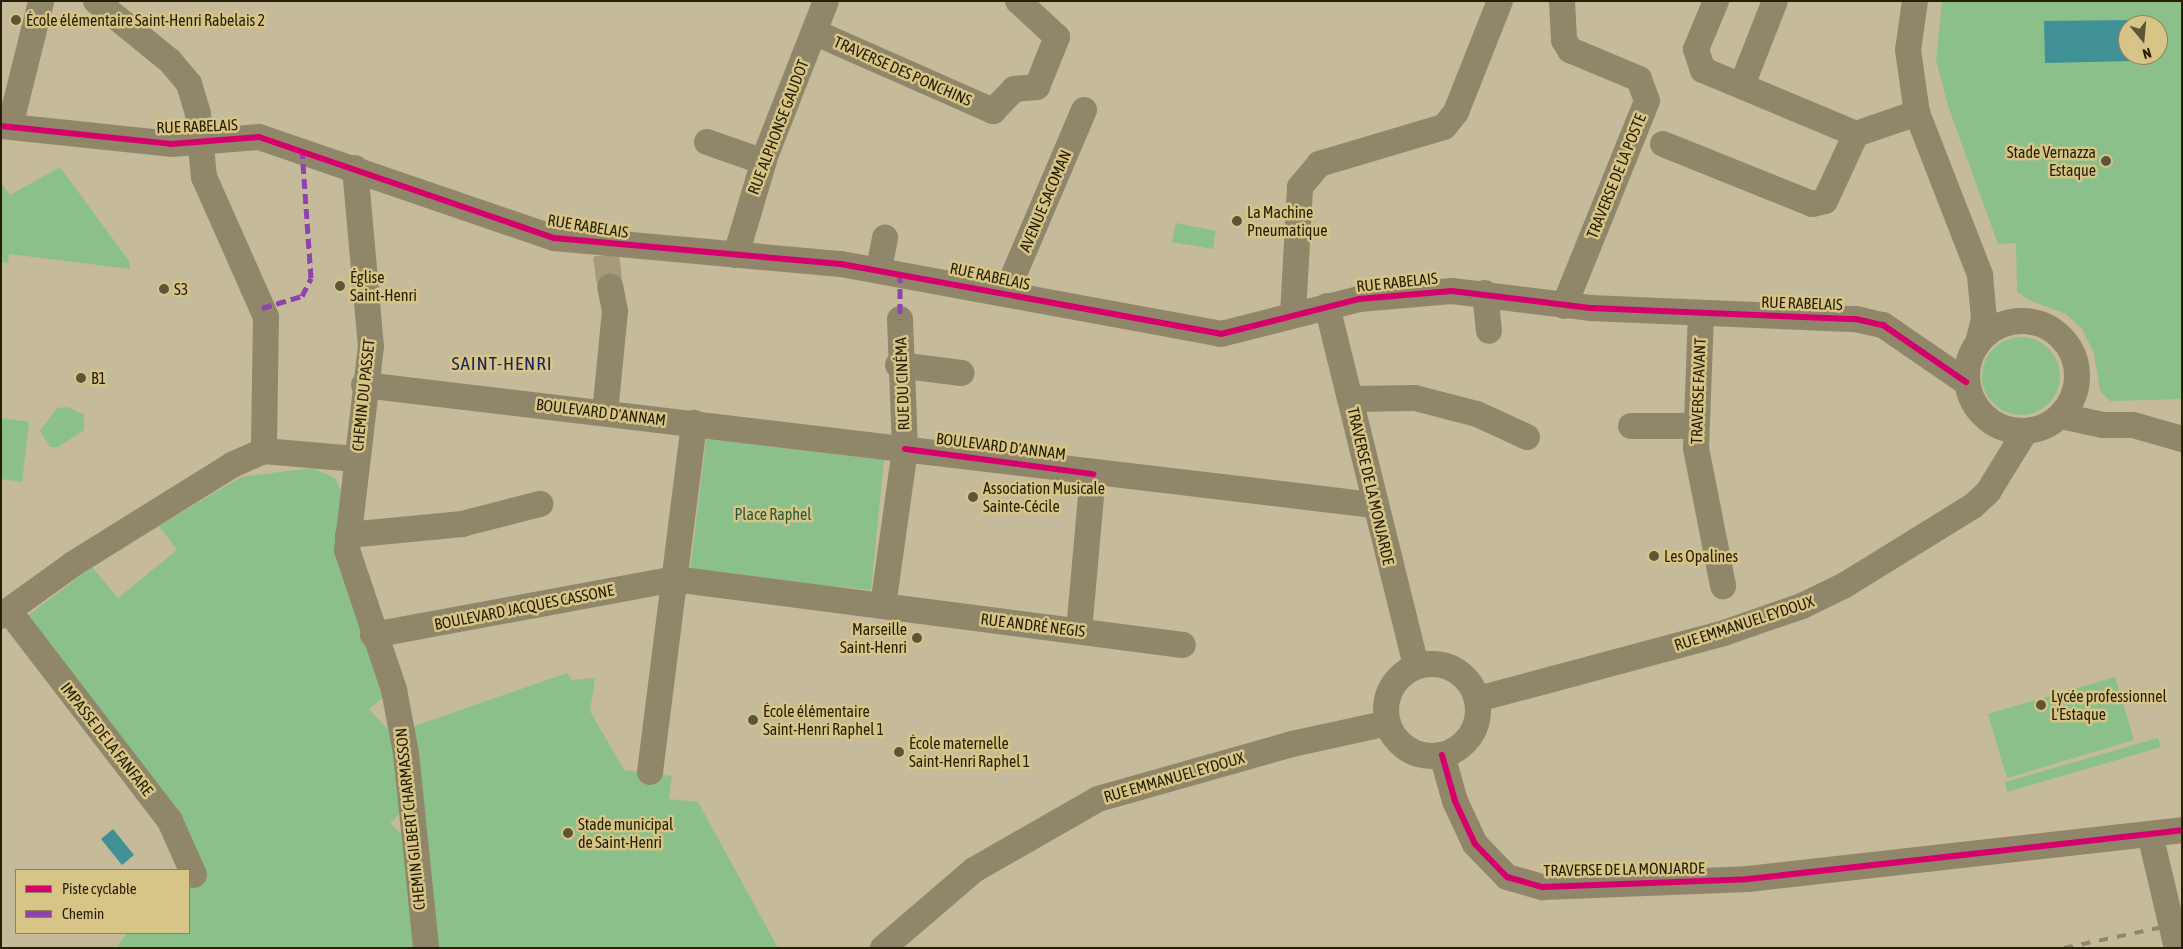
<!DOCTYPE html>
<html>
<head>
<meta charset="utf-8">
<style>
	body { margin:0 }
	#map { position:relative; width:2183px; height:949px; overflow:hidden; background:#c5ba99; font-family:"Asap Condensed",sans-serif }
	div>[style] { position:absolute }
	.green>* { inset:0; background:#8bc08b }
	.round { border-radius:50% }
	.water>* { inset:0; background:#3f9195 }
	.minor-tunnel>* { height:26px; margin-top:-13px; transform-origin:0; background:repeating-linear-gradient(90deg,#a59b7b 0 26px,transparent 0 39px) }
	.minor>* { height:26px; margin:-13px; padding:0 13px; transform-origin:13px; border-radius:13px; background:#90876a }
	.minor>.ring { margin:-13px; padding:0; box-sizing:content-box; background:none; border:26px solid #90876a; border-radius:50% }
	.rail>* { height:4px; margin-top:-2px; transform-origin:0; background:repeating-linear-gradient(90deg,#8f876d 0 9px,transparent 0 18px) }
	.quiet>* { height:5px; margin-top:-2.5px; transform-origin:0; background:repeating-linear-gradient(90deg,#8e44ad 0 10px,transparent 0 15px) }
	.cycleway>* { height:6px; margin:-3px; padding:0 3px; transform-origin:3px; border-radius:3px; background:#d6006c }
	.dots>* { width:14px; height:14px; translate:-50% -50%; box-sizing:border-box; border:2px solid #d7c487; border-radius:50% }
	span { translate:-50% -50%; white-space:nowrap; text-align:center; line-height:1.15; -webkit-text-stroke:5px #d7c487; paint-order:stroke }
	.poi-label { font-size:16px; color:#261e05 }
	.left { translate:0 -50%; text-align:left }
	.right { translate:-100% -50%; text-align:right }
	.street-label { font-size:16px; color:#261e05 }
	.park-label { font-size:16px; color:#285838 }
	.quarter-label { font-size:19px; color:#1c235b; letter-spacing:1px }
	.frame { position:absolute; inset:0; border:2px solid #261e05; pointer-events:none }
	.legend { position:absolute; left:15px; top:869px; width:175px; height:65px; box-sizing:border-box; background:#d7c487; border:1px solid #908253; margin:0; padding:6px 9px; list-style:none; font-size:15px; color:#261e05 }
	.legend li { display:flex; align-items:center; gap:10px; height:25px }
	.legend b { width:25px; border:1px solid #908253 }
	.north { position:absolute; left:2118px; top:15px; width:50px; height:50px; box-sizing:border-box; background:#d7c487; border:1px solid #908253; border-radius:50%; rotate:163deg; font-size:14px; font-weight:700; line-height:20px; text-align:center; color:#261e05 }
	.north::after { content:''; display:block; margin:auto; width:18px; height:22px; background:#5e5539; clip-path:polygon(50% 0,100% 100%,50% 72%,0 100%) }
</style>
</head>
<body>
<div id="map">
	<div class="green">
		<div style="clip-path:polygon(evenodd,1942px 1px,2182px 1px,2182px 399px,2110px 401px,2100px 391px,2094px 353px,2082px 329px,2066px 314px,2027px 299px,2017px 291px,2016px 243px,1998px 244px,1948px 106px,1936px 60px,1942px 1px,2128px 25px,2158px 25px,2158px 55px,2128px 55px,2128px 25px)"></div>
		<div style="clip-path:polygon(60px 167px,129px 261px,130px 269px,9px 254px,8px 263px,1px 262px,1px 183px,10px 195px)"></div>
		<div style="clip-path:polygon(1176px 223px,1216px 231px,1213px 249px,1172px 242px)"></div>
		<div class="round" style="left:1982px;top:337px;width:78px;height:78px"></div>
		<div style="clip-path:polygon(68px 407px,84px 415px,84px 430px,58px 447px,50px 447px,40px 431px,57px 408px)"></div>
		<div style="clip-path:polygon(1px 418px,29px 422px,22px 482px,1px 479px)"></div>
		<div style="clip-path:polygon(706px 439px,884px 460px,871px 590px,690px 572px)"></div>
		<div style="clip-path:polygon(312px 468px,335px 478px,344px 498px,386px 695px,369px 709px,397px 739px,403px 809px,390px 824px,409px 839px,417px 948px,116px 948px,127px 933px,189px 933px,189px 879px,197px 876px,22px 620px,92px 567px,118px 598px,177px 550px,159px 526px,241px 477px)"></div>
		<div style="clip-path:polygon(567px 673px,571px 680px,595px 678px,590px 711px,624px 770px,672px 776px,669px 799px,698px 802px,778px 948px,435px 948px,409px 728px)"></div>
		<div style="clip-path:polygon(2115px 677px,2134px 740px,2007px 778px,1988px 714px)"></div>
		<div style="clip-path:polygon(2158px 738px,2161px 747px,2007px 792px,2005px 782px)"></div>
	</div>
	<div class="water">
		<div style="clip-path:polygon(2133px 20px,2128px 25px,2128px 55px,2133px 55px,2133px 61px,2045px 63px,2044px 21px)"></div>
		<div style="clip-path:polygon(113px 829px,134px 855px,122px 865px,101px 839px)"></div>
	</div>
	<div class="minor-tunnel">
		<div style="left:606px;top:255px;width:31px;rotate:83deg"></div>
	</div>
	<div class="minor">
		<div style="left:96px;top:1px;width:95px;rotate:39deg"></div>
		<div style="left:170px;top:61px;width:30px;rotate:50deg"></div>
		<div style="left:189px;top:84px;width:31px;rotate:73deg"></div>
		<div style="left:198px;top:114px;width:63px;rotate:84.6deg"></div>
		<div style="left:204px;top:177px;width:153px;rotate:66.1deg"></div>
		<div style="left:266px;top:317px;width:134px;rotate:90.9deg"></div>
		<div style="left:1562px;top:1px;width:39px;rotate:87deg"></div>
		<div style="left:1564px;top:40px;width:12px;rotate:59deg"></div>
		<div style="left:1570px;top:50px;width:75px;rotate:22.8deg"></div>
		<div style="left:1639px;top:79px;width:23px;rotate:70deg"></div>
		<div style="left:1647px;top:101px;width:221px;rotate:112deg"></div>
		<div style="left:1716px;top:1px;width:52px;rotate:112.6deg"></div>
		<div style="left:1696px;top:49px;width:22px;rotate:72deg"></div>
		<div style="left:1703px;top:70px;width:166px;rotate:22.7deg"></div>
		<div style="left:1856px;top:134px;width:65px;rotate:-19deg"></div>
		<div style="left:1915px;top:1px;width:49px;rotate:98.1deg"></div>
		<div style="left:1908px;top:50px;width:64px;rotate:81.9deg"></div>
		<div style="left:1917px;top:113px;width:174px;rotate:68.7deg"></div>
		<div style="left:1980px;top:275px;width:44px;rotate:84.8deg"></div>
		<div style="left:1984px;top:319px;width:25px;rotate:104deg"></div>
		<div style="left:814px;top:32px;width:196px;rotate:23.8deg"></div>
		<div style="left:993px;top:111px;width:30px;rotate:-46deg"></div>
		<div style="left:1014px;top:89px;width:23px;rotate:-5deg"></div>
		<div style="left:1037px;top:87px;width:54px;rotate:-68.2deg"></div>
		<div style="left:1057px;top:37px;width:53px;rotate:-137.3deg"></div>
		<div style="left:1742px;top:85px;width:90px;rotate:-68.6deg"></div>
		<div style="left:1px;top:126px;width:171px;rotate:6deg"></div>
		<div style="left:171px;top:144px;width:88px;rotate:-4.5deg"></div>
		<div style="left:259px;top:137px;width:312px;rotate:18.9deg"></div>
		<div style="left:554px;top:238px;width:288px;rotate:5.2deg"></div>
		<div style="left:841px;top:264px;width:386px;rotate:10.4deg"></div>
		<div style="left:1221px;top:334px;width:142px;rotate:-14.2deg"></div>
		<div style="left:1359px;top:299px;width:93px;rotate:-4.9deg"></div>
		<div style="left:1452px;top:291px;width:139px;rotate:7deg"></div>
		<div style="left:1590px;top:308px;width:266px;rotate:2.4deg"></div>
		<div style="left:1856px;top:319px;width:28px;rotate:13deg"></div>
		<div style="left:1883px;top:325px;width:101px;rotate:34.5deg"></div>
		<div style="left:10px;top:126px;width:128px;rotate:-76deg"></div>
		<div style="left:707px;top:142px;width:60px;rotate:19.3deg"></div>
		<div style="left:1663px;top:144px;width:161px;rotate:21.9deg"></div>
		<div style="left:1812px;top:204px;width:13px;rotate:-13deg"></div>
		<div style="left:1825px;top:201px;width:74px;rotate:-65.2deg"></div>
		<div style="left:355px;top:168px;width:179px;rotate:84.9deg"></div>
		<div style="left:371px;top:346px;width:205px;rotate:96.7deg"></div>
		<div style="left:347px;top:550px;width:148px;rotate:71.4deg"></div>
		<div style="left:394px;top:690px;width:64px;rotate:79.2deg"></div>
		<div style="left:406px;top:753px;width:196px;rotate:84.1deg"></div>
		<div style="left:736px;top:255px;width:105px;rotate:-73.5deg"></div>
		<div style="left:766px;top:154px;width:164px;rotate:-68.6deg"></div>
		<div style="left:879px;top:269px;width:32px;rotate:-79deg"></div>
		<div style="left:1006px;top:293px;width:199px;rotate:-66.9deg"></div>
		<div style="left:1485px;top:293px;width:38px;rotate:84deg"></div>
		<div style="left:1327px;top:306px;width:371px;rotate:76.1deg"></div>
		<div style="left:1701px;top:313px;width:135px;rotate:92.1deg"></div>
		<div style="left:1696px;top:448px;width:141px;rotate:78.9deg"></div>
		<div style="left:1293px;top:314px;width:127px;rotate:-86.8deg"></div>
		<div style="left:1300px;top:187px;width:30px;rotate:-50deg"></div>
		<div style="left:1319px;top:164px;width:130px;rotate:-16.5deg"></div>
		<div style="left:1444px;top:127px;width:19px;rotate:-51deg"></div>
		<div style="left:1456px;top:112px;width:119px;rotate:-68.4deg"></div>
		<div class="ring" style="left:1967px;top:321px;width:84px;height:84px"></div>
		<div style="left:898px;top:365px;width:64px;rotate:7.2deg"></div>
		<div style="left:364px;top:385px;width:1017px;rotate:6.78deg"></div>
		<div style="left:1350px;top:399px;width:65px;rotate:-0.9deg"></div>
		<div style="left:1415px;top:398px;width:64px;rotate:14.5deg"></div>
		<div style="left:1477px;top:414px;width:55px;rotate:24.7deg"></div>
		<div style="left:605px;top:413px;width:102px;rotate:-84.4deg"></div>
		<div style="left:615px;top:311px;width:25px;rotate:-101deg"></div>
		<div style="left:2061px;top:416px;width:43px;rotate:12.1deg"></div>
		<div style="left:2103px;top:425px;width:30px"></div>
		<div style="left:2133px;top:425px;width:51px;rotate:15.9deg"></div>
		<div style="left:1631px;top:426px;width:64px"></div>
		<div style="left:348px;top:535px;width:115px;rotate:-5.5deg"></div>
		<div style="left:462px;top:524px;width:81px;rotate:-14.4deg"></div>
		<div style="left:883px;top:606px;width:159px;rotate:-82deg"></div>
		<div style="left:905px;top:449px;width:130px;rotate:-92.2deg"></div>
		<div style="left:9px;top:611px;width:265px;rotate:52.5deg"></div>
		<div style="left:170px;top:821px;width:59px;rotate:66deg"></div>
		<div style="left:1px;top:616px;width:89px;rotate:-35.8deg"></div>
		<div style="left:73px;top:564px;width:187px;rotate:-31.9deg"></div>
		<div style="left:232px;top:465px;width:35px;rotate:-24deg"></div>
		<div style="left:264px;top:451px;width:92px;rotate:5deg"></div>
		<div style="left:1079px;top:631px;width:158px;rotate:-84.9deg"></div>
		<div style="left:373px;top:635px;width:306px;rotate:-10.5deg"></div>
		<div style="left:674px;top:579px;width:513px;rotate:7.39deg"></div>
		<div class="ring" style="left:1386px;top:664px;width:66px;height:66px"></div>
		<div style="left:1478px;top:699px;width:255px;rotate:-15deg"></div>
		<div style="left:1724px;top:633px;width:83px;rotate:-19.1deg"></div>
		<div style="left:1802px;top:606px;width:48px;rotate:-26deg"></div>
		<div style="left:1845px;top:585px;width:150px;rotate:-31.7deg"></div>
		<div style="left:1973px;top:506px;width:21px;rotate:-43deg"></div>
		<div style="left:1988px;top:492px;width:70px;rotate:-58.3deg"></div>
		<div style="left:1442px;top:755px;width:48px;rotate:74.2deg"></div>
		<div style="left:1455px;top:801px;width:47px;rotate:65.1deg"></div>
		<div style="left:1475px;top:844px;width:46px;rotate:45.9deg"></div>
		<div style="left:1507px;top:877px;width:37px;rotate:16deg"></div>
		<div style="left:1543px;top:887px;width:205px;rotate:-2.2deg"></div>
		<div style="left:1748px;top:879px;width:437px;rotate:-6.4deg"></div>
		<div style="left:650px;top:772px;width:352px;rotate:-82.8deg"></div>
		<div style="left:2150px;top:834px;width:117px;rotate:76.7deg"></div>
		<div style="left:883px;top:948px;width:120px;rotate:-40.6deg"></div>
		<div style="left:974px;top:870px;width:143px;rotate:-29.8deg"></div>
		<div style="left:1098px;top:799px;width:202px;rotate:-15.8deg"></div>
		<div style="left:1292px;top:744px;width:98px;rotate:-12.3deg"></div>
	</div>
	<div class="rail">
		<div style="left:2064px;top:948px;width:121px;rotate:-12deg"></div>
	</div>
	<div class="quiet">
		<div style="left:900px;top:273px;width:46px;rotate:90deg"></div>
		<div style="left:262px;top:308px;width:42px;rotate:-16.7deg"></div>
		<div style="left:302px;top:296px;width:20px;rotate:-63deg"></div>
		<div style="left:311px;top:278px;width:129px;rotate:-94deg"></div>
	</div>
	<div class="cycleway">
		<div style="left:1px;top:126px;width:171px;rotate:6deg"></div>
		<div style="left:171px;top:144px;width:88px;rotate:-4.5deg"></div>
		<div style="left:259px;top:137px;width:312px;rotate:18.9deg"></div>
		<div style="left:554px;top:238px;width:288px;rotate:5.2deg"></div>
		<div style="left:841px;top:264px;width:386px;rotate:10.4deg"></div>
		<div style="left:1221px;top:334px;width:142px;rotate:-14.2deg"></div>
		<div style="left:1359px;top:299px;width:93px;rotate:-4.9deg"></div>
		<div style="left:1452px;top:291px;width:139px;rotate:7deg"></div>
		<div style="left:1590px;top:308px;width:266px;rotate:2.4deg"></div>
		<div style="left:1856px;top:319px;width:28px;rotate:13deg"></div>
		<div style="left:1883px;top:325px;width:101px;rotate:34.5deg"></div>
		<div style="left:905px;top:449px;width:190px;rotate:7.6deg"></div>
		<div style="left:1442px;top:755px;width:48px;rotate:74.2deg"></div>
		<div style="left:1455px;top:801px;width:47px;rotate:65.1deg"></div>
		<div style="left:1475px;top:844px;width:46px;rotate:45.9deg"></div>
		<div style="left:1507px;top:877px;width:37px;rotate:16deg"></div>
		<div style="left:1543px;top:887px;width:205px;rotate:-2.2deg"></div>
		<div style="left:1748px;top:879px;width:437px;rotate:-6.4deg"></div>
	</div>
	<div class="dots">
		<div style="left:16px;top:20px;background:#5e5539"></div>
		<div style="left:2106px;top:161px;background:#5e5539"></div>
		<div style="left:1237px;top:221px;background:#5e5539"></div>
		<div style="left:340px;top:286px;background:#5e5539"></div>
		<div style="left:164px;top:289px;background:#5e5539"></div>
		<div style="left:81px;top:378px;background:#5e5539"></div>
		<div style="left:973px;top:497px;background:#5e5539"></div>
		<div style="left:1654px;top:556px;background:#5e5539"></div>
		<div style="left:917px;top:638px;background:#5e5539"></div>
		<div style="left:2041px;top:705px;background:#5e5539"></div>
		<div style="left:753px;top:720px;background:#5e5539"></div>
		<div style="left:899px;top:752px;background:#5e5539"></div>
		<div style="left:568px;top:833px;background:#5e5539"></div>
	</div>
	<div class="poi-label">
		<span class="left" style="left:26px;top:20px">École élémentaire Saint-Henri Rabelais 2</span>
		<span class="right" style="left:2096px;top:161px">Stade Vernazza<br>Estaque</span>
		<span class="left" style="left:1247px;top:221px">La Machine<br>Pneumatique</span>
		<span class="left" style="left:350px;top:286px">Église<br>Saint-Henri</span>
		<span class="left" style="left:174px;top:289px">S3</span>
		<span class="left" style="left:91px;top:378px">B1</span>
		<span class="left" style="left:983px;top:497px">Association Musicale<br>Sainte-Cécile</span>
		<span class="left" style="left:1664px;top:556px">Les Opalines</span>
		<span class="right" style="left:907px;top:638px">Marseille<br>Saint-Henri</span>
		<span class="left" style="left:2051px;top:705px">Lycée professionnel<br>L'Estaque</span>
		<span class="left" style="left:763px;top:720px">École élémentaire<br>Saint-Henri Raphel 1</span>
		<span class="left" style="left:909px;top:752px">École maternelle<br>Saint-Henri Raphel 1</span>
		<span class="left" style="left:578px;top:833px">Stade municipal<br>de Saint-Henri</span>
	</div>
	<div class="street-label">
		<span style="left:903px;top:71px;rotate:24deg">TRAVERSE DES PONCHINS</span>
		<span style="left:197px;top:126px;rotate:-2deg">RUE RABELAIS</span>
		<span style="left:778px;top:127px;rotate:-69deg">RUE ALPHONSE GAUDOT</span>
		<span style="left:1616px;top:176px;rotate:-68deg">TRAVERSE DE LA POSTE</span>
		<span style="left:1045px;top:201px;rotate:-67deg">AVENUE SACOMAN</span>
		<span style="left:588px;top:226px;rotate:9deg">RUE RABELAIS</span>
		<span style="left:990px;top:276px;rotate:12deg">RUE RABELAIS</span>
		<span style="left:1397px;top:282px;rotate:-6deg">RUE RABELAIS</span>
		<span style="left:1802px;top:303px;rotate:2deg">RUE RABELAIS</span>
		<span style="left:902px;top:384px;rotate:-92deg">RUE DU CINÉMA</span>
		<span style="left:1698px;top:391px;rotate:-88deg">TRAVERSE FAVANT</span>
		<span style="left:363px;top:395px;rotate:-84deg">CHEMIN DU PASSET</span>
		<span style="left:601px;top:412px;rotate:7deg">BOULEVARD D'ANNAM</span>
		<span style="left:1001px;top:446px;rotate:7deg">BOULEVARD D'ANNAM</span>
		<span style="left:1371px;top:486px;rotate:77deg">TRAVERSE DE LA MONJARDE</span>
		<span style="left:524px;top:607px;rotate:-11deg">BOULEVARD JACQUES CASSONE</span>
		<span style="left:1744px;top:623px;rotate:-18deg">RUE EMMANUEL EYDOUX</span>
		<span style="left:1033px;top:625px;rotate:7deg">RUE ANDRÉ NEGIS</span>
		<span style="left:107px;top:739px;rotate:52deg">IMPASSE DE LA FANFARE</span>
		<span style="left:1174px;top:777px;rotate:-16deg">RUE EMMANUEL EYDOUX</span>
		<span style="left:410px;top:819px;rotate:-96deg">CHEMIN GILBERT CHARMASSON</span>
		<span style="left:1624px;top:869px;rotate:-1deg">TRAVERSE DE LA MONJARDE</span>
	</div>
	<div class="park-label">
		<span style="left:773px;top:514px">Place Raphel</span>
	</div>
	<div class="quarter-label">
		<span style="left:502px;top:364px">SAINT-HENRI</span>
	</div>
	<div class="frame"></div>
	<ul class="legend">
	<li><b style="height:6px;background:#d6006c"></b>Piste cyclable</li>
	<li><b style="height:6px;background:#8e44ad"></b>Chemin</li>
	</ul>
	<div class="north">N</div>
</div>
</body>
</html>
